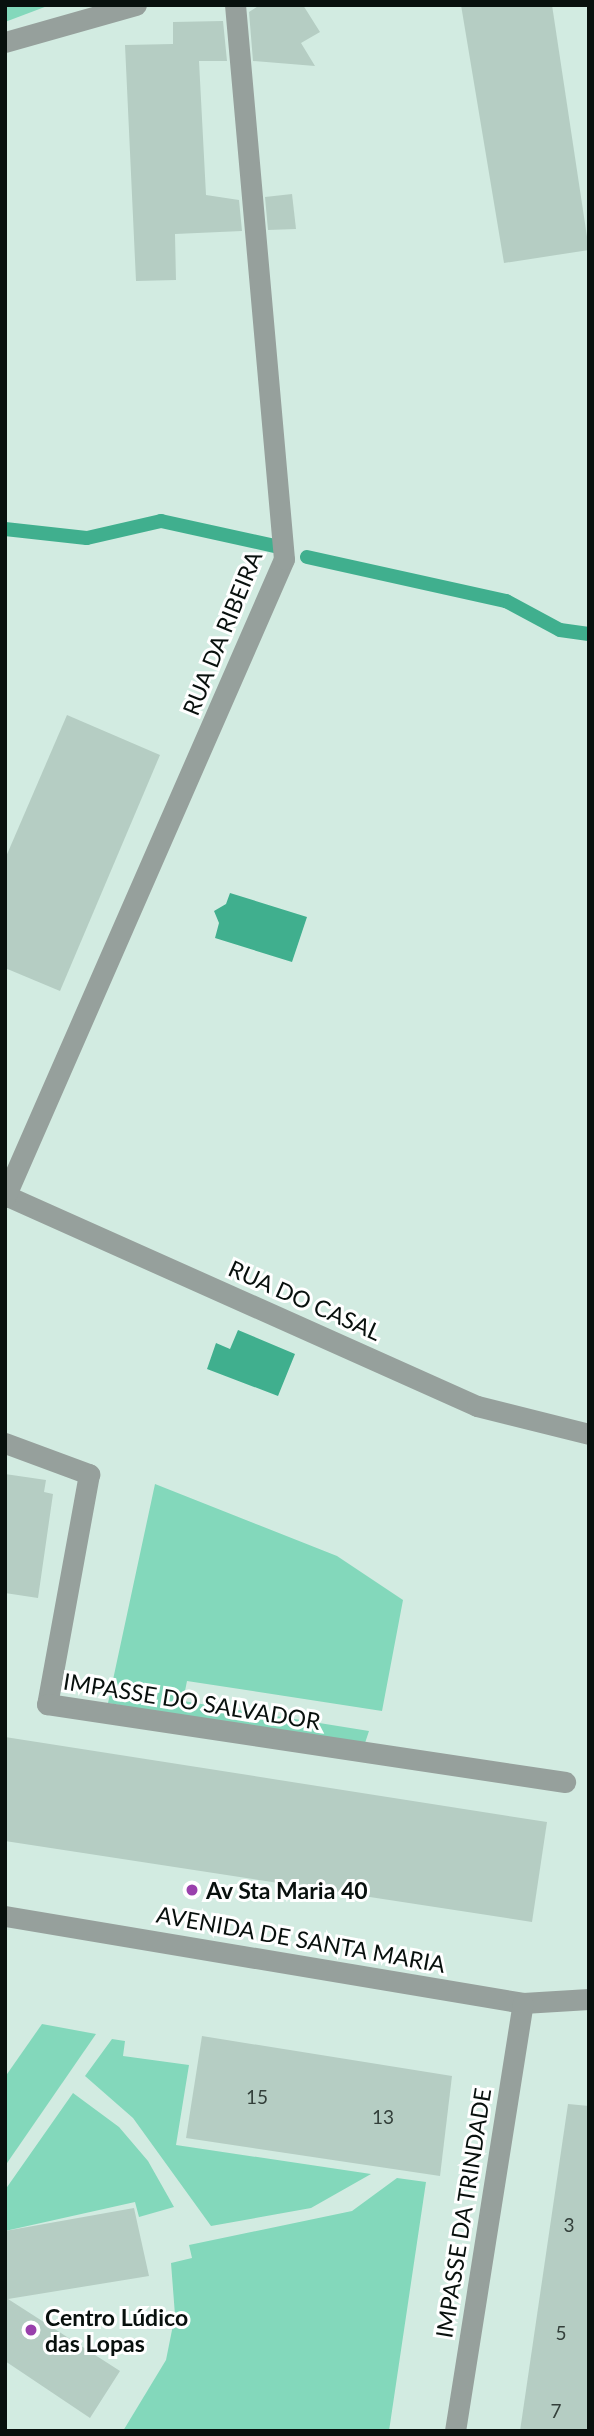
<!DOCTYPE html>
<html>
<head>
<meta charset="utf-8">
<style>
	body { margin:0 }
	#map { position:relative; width:594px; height:2436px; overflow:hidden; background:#d2ebe1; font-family:Lato,sans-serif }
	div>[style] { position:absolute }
	.green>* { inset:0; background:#83d8bb }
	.water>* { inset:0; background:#40af8e }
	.stream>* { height:14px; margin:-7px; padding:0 7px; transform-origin:7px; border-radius:7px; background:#40af8e }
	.building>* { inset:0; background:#b5cdc3 }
	.minor>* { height:21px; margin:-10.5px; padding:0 10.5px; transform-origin:10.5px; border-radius:10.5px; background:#96a09c }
	.dots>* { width:19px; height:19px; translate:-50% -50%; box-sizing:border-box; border:4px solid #fff; border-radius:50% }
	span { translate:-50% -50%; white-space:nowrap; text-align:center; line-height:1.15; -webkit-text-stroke:6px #fff; paint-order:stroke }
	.number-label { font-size:19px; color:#333f3a }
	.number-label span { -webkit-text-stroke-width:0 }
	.street-label { font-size:23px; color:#08100d }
	.poi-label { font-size:23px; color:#08100d; font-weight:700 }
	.left { translate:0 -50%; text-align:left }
	.frame { position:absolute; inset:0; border:7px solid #08100d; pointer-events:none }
</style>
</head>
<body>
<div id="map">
	<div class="green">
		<div style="clip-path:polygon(5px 5px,50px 5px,5px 22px)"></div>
		<div style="clip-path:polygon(155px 1484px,337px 1556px,403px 1600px,382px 1711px,187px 1681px,183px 1701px,369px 1731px,363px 1749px,108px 1703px)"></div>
		<div style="clip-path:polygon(42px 2024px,96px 2034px,5px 2166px,5px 2077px)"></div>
		<div style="clip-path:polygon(112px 2039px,125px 2041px,123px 2056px,189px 2065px,176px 2145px,371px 2174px,311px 2208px,211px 2226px,133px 2118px,85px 2076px)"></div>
		<div style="clip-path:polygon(73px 2093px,119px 2127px,148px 2161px,174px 2207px,139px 2217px,135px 2202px,5px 2231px,5px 2190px)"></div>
		<div style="clip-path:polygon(397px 2178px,426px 2182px,389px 2431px,123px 2431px,166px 2360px,175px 2315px,171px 2263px,192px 2258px,189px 2245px,352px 2211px)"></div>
	</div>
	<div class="water">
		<div style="clip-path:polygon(230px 893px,307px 917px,292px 962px,215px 938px,219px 923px,214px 911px,226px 904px)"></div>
		<div style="clip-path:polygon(238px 1330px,295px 1354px,278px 1396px,207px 1369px,216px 1343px,230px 1349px)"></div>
	</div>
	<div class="stream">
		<div style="left:5px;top:529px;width:82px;rotate:6.3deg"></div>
		<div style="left:87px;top:538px;width:76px;rotate:-12.9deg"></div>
		<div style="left:161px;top:521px;width:117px;rotate:12.4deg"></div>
		<div style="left:307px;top:557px;width:204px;rotate:12.5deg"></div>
		<div style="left:506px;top:601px;width:61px;rotate:28.2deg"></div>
		<div style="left:560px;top:630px;width:29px;rotate:8deg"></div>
	</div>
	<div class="building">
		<div style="clip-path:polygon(260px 5px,303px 5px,320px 32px,301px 43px,315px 66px,253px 61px,249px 12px)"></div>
		<div style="clip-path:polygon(461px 5px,552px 5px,589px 250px,504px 263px)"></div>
		<div style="clip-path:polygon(223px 21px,227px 61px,199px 61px,206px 195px,239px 200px,242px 231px,175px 234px,176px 280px,136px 281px,125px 45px,173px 44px,173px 22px)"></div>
		<div style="clip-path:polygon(292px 194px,296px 229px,268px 230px,265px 197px)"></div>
		<div style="clip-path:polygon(67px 715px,160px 755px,60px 991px,5px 968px,5px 859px)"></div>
		<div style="clip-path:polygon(5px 1474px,46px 1480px,44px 1492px,53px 1494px,38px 1598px,5px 1593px)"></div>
		<div style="clip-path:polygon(5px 1737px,547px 1822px,532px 1922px,5px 1841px)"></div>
		<div style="clip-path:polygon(202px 2036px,452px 2076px,440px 2176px,186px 2138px)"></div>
		<div style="clip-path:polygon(568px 2104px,589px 2106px,589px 2431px,520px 2431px)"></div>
		<div style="clip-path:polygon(134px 2208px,149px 2276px,8px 2299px,120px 2371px,90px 2418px,5px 2361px,5px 2231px)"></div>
	</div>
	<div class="minor">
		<div style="left:5px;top:42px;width:136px;rotate:-15.8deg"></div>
		<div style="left:5px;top:1195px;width:517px;rotate:24.09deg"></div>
		<div style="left:477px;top:1406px;width:115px;rotate:14deg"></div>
		<div style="left:5px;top:1197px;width:696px;rotate:-66.38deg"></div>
		<div style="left:284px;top:559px;width:556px;rotate:-95.05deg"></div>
		<div style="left:5px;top:1443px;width:90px;rotate:20.3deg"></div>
		<div style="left:89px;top:1474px;width:234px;rotate:100.3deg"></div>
		<div style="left:47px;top:1704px;width:524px;rotate:8.56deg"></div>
		<div style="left:5px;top:1916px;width:525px;rotate:9.53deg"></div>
		<div style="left:523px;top:2003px;width:66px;rotate:-3.5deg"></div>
		<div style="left:455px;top:2431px;width:433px;rotate:-81deg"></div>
	</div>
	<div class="dots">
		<div style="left:192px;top:1890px;background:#9940ac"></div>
		<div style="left:31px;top:2330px;background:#9940ac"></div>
	</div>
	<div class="number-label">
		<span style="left:257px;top:2097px">15</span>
		<span style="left:383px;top:2117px">13</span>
		<span style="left:569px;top:2225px">3</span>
		<span style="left:561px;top:2333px">5</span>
		<span style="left:556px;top:2411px">7</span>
	</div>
	<div class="street-label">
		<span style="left:222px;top:633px;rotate:-68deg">RUA DA RIBEIRA</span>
		<span style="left:305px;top:1300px;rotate:24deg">RUA DO CASAL</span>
		<span style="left:192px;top:1701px;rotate:9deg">IMPASSE DO SALVADOR</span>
		<span style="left:301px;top:1939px;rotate:10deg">AVENIDA DE SANTA MARIA</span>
		<span style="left:463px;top:2213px;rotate:-81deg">IMPASSE DA TRINDADE</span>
	</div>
	<div class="poi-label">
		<span class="left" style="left:206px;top:1890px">Av Sta Maria 40</span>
		<span class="left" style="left:45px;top:2330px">Centro Lúdico<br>das Lopas</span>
	</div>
	<div class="frame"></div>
</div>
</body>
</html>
